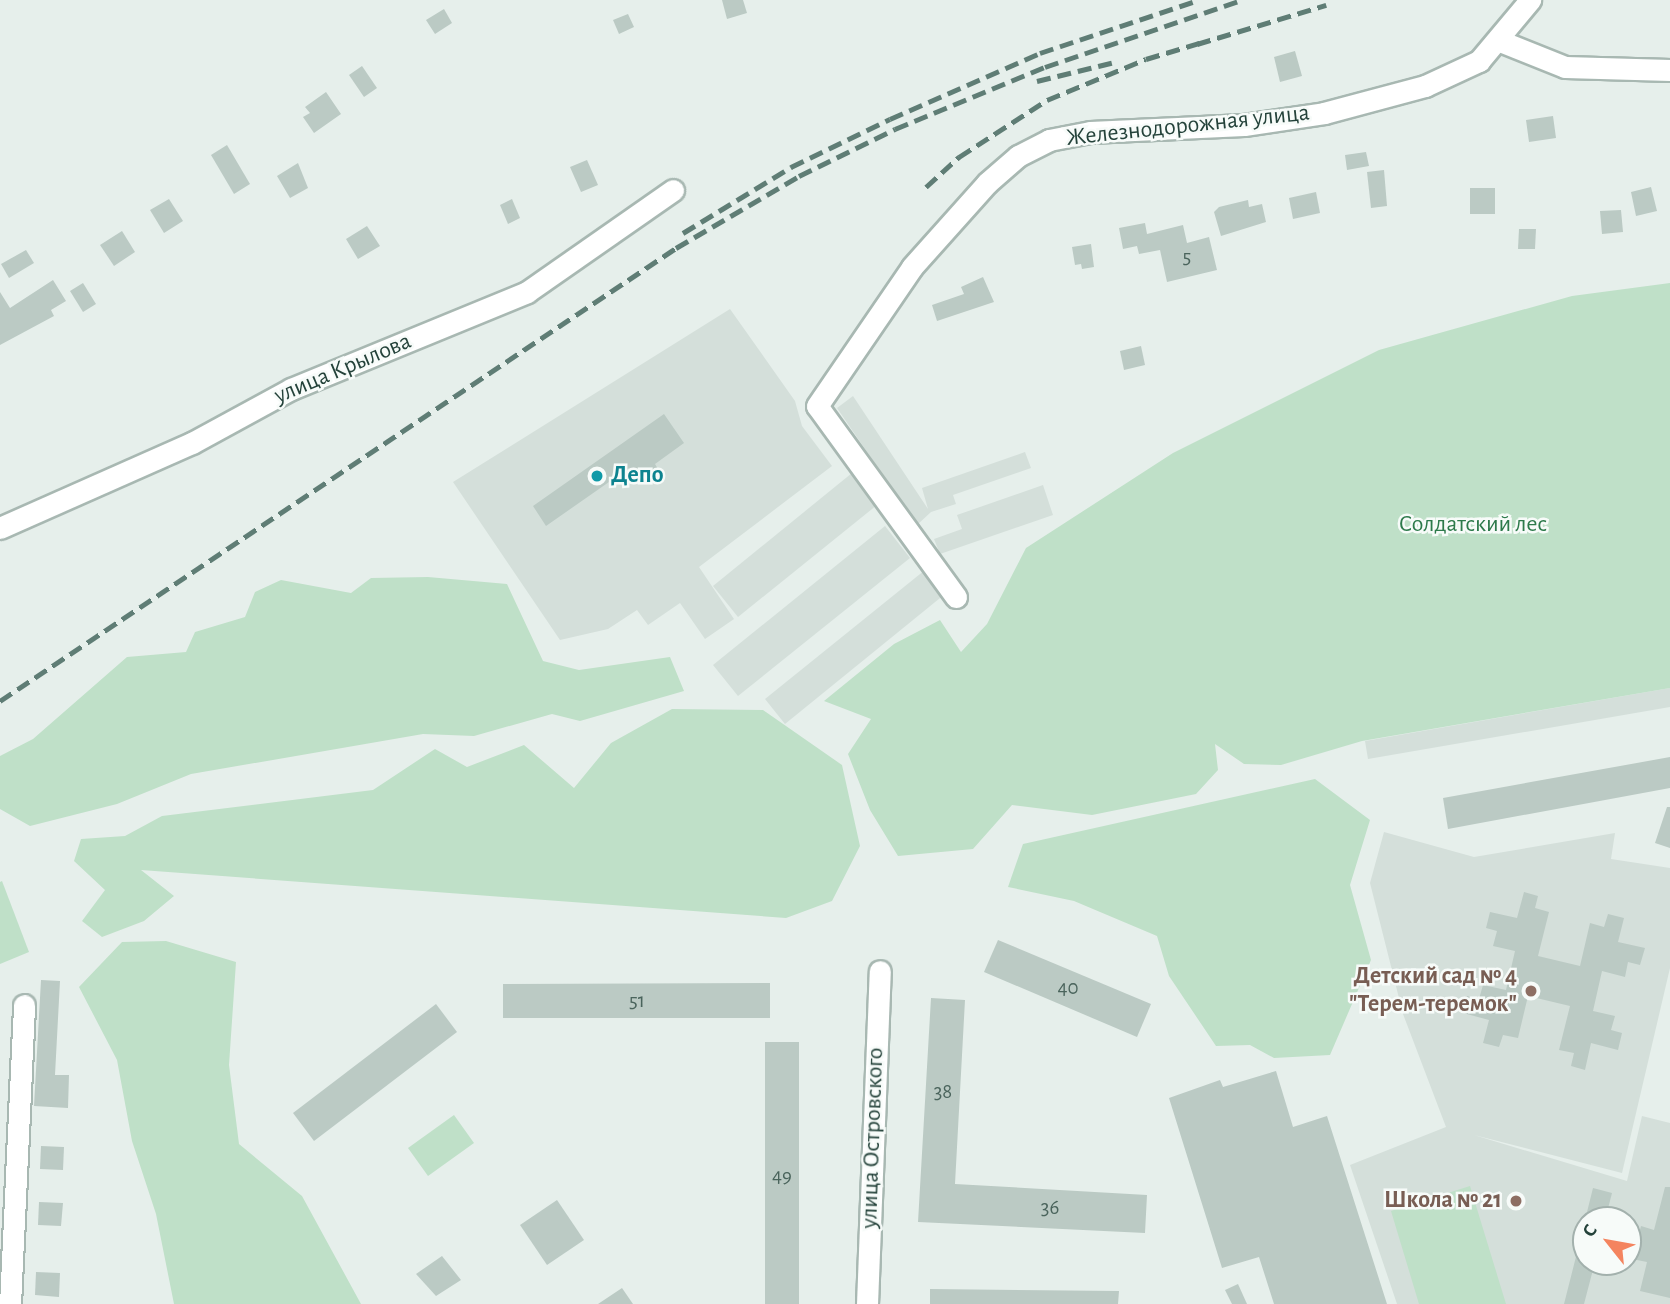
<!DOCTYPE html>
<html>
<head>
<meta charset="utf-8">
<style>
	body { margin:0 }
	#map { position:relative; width:1670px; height:1304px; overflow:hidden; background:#e6efeb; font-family:"Alegreya Sans",sans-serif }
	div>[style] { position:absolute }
	.built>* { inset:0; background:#d4dfda }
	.green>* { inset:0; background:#bfe0c8 }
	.building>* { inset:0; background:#bbcac4 }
	.roads { filter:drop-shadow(2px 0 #a8b8b2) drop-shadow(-2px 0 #a8b8b2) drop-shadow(0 2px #a8b8b2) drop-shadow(0 -2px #a8b8b2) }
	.minor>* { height:21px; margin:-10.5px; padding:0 10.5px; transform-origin:10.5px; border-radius:10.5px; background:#fff }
	.rail>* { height:5px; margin-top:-2.5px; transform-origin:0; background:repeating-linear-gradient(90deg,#5f7d75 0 14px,transparent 0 21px) }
	.dots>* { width:19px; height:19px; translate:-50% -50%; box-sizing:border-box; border:4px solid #f7fbf9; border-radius:50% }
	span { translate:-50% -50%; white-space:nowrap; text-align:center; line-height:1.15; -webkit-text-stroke:5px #f7fbf9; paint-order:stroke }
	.number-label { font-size:21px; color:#4a645c }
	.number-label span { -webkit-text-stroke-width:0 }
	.street-label { font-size:24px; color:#24423a }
	.culture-label { font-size:24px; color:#0d838f; font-weight:700 }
	.left { translate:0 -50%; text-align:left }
	.park-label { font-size:24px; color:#2d7a4b }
	.education-label { font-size:24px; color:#785e54; font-weight:700 }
	.right { translate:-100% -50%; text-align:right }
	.north { position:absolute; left:1572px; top:1206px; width:70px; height:70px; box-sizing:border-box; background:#f7fbf9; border:2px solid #a3b1ad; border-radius:50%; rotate:301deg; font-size:19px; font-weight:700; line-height:28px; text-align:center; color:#24423a }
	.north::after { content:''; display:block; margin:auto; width:24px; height:32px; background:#f4845f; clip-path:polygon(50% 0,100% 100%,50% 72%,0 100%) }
</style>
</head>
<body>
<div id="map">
	<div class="built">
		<div style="clip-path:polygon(730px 309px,795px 401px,802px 426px,832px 466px,699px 567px,734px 619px,705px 639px,680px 603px,648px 625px,637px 610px,608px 629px,560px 640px,453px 482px)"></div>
		<div style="clip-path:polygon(853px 396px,928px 509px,922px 488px,1025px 452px,1031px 468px,953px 495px,956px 504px,931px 512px,917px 525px,837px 408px)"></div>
		<div style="clip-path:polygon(852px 473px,877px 505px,738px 617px,713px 586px)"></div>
		<div style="clip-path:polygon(1043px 485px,1053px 515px,940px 554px,934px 539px,962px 529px,957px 515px)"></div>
		<div style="clip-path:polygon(885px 526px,910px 558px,738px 696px,713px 665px)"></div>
		<div style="clip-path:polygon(925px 570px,945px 594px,785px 724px,765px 699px)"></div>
		<div style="clip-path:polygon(1670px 688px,1670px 707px,1368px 759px,1365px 741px)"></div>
		<div style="clip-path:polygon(evenodd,1384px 832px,1474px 857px,1615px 833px,1611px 859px,1670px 868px,1670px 968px,1622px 1173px,1474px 1135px,1627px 1181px,1642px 1116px,1670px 1123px,1670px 1304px,1397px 1304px,1350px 1165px,1446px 1127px,1403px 1014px,1370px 883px,1384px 832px,1586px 1220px,1628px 1220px,1628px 1262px,1586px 1262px,1586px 1220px)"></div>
	</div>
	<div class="green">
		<div style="clip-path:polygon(1670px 283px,1670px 688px,1362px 741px,1281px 765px,1244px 764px,1215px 744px,1218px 770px,1196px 794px,1092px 815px,1012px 805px,973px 849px,898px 856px,870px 810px,848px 754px,871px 719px,824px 701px,894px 644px,940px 620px,961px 652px,987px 624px,1026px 548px,1173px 453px,1379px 350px,1572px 296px)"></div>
		<div style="clip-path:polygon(428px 577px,507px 584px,543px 661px,579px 670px,670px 657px,684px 691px,580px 721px,552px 714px,474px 736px,423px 734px,191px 774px,117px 804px,30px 826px,0 809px,0 756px,33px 739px,127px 657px,186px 652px,195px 632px,245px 617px,255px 592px,281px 580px,351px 593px,371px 578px)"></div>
		<div style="clip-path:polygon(672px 709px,763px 710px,842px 765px,860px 846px,832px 901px,786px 918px,141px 870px,174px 896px,144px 921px,102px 937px,82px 921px,105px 890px,74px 861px,81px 839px,125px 836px,162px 816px,373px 790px,435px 749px,467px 767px,524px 745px,574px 788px,611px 743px)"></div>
		<div style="clip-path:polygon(1315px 779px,1370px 820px,1350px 885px,1371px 960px,1330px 1055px,1274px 1058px,1250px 1045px,1216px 1046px,1169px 976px,1157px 936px,1074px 901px,1008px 887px,1023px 844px)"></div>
		<div style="clip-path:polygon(2px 881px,29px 952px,0 964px,0 882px)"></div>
		<div style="clip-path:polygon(166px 941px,236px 962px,229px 1065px,239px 1144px,302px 1196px,361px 1304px,174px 1304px,156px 1214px,132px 1141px,117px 1060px,79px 987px,122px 942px)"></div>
		<div style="clip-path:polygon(454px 1115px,474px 1143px,428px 1176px,408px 1148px)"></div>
		<div style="clip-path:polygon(1470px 1186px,1506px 1304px,1419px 1304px,1391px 1211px)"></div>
	</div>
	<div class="building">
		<div style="clip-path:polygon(722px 0,743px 0,747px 13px,727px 19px)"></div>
		<div style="clip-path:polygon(444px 9px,452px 23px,435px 34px,426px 20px)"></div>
		<div style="clip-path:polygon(628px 14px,634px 27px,619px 34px,613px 20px)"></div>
		<div style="clip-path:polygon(1295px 51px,1302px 76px,1280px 82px,1274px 57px)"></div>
		<div style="clip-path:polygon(362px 66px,377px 88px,364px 97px,349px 75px)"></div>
		<div style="clip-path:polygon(326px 92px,341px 114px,314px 133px,303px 117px,310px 113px,305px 107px)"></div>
		<div style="clip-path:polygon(1553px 116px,1556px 138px,1529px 142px,1526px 120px)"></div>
		<div style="clip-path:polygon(227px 145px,250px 184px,234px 194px,211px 155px)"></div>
		<div style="clip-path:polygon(1366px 152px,1369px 166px,1347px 170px,1345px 155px)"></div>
		<div style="clip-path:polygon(587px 160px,598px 185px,581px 192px,570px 167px)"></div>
		<div style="clip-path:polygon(298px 163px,308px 188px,290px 198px,277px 176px)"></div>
		<div style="clip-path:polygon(1384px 170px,1387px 206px,1371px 208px,1367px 172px)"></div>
		<div style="clip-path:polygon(1651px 187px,1657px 211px,1636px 216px,1631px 192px)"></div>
		<div style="clip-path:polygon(1470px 188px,1495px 188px,1495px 214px,1470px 214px)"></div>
		<div style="clip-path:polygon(1316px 192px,1320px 213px,1293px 219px,1289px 198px)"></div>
		<div style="clip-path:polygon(169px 199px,183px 221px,164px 233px,150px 210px)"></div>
		<div style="clip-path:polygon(512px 199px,520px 218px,508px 224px,500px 205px)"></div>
		<div style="clip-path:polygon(1248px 200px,1249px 207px,1262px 204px,1266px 222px,1221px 236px,1214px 212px,1219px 207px)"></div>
		<div style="clip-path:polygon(1621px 210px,1623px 232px,1602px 234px,1600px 211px)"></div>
		<div style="clip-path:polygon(1145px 223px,1147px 234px,1183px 225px,1187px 243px,1209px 237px,1217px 270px,1167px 282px,1160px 250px,1139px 254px,1137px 246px,1123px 249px,1119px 228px)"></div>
		<div style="clip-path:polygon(367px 226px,380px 246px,358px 259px,346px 239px)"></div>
		<div style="clip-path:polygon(1519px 229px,1536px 229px,1535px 249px,1518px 249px)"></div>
		<div style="clip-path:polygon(122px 231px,135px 252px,114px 266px,100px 245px)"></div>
		<div style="clip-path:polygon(1091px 244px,1094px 267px,1082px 269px,1081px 264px,1075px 265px,1072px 247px)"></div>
		<div style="clip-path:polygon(26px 250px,34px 263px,9px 278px,1px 264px)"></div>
		<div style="clip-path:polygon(983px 277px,994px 302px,937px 321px,932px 305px,964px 294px,961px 287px)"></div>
		<div style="clip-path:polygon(53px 280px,66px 301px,51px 310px,54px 316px,0 345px,0 292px,10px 308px)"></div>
		<div style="clip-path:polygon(83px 283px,96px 304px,83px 312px,70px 291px)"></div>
		<div style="clip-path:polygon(1141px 346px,1145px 365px,1124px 370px,1120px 351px)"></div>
		<div style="clip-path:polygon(664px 414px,684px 443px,655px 464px,658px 469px,639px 482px,629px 468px,546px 526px,533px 506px)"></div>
		<div style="clip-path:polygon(1670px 757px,1670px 788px,1448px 829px,1443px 798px)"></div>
		<div style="clip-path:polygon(1667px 807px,1670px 807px,1670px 848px,1655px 843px)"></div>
		<div style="clip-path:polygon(1524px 892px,1538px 896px,1535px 908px,1549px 912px,1538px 956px,1580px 966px,1590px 923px,1604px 927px,1608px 914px,1624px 918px,1618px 942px,1645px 948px,1640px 965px,1628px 962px,1625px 977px,1602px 971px,1593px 1011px,1615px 1016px,1611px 1030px,1622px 1033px,1618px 1050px,1591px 1043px,1585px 1070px,1571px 1066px,1574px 1053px,1559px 1050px,1570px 1006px,1528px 996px,1518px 1038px,1503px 1035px,1499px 1047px,1483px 1043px,1489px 1020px,1463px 1013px,1467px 996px,1479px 999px,1483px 985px,1506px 990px,1515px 951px,1493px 946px,1497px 931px,1486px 928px,1490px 912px,1517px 918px)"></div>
		<div style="clip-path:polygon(998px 940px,1151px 1004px,1137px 1037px,984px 972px)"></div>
		<div style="clip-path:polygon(41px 980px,60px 981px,55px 1075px,69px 1075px,68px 1108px,34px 1106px)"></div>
		<div style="clip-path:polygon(770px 983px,770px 1018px,503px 1018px,503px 984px)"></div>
		<div style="clip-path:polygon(931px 998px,965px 1000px,955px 1184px,1147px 1195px,1145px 1233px,918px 1222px)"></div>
		<div style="clip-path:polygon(436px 1004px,457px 1032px,314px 1141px,293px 1113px)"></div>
		<div style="clip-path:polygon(765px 1042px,799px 1042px,799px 1304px,765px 1304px)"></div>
		<div style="clip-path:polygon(1276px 1071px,1293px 1127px,1327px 1116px,1387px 1304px,1274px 1304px,1259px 1257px,1222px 1268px,1169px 1098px,1220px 1080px,1223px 1087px)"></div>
		<div style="clip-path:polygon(41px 1146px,64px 1147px,63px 1170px,40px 1169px)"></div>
		<div style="clip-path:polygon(1665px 1187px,1670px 1187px,1670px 1298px,1640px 1291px,1647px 1262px,1632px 1259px,1641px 1226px,1654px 1230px)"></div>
		<div style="clip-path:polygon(1593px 1188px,1612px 1193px,1605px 1220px,1585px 1220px)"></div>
		<div style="clip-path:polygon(557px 1200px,584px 1240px,547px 1265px,520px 1225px)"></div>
		<div style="clip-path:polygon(39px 1202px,63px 1203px,61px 1226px,38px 1225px)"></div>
		<div style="clip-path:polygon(1581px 1237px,1586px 1237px,1586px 1262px,1595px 1262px,1584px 1304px,1564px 1304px)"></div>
		<div style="clip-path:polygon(442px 1256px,461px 1280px,436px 1296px,416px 1274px)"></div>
		<div style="clip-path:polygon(36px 1272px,60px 1273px,59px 1297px,35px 1295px)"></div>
		<div style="clip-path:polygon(1238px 1284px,1247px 1304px,1232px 1304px,1225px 1290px)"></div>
		<div style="clip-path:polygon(622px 1288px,633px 1304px,598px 1304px)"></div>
		<div style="clip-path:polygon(930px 1289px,1119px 1291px,1118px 1304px,930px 1304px)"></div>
	</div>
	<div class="roads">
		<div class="minor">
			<div style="left:1500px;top:41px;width:70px;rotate:21.8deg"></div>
			<div style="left:1565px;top:67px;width:105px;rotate:1.6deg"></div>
			<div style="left:0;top:528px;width:210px;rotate:-23.9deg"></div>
			<div style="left:192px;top:443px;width:113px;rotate:-28.6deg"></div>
			<div style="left:291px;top:389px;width:255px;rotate:-22.3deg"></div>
			<div style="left:527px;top:292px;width:178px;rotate:-34.9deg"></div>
			<div style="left:956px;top:597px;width:236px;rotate:-126deg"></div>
			<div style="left:817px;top:406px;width:168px;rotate:-55.6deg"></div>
			<div style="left:912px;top:267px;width:113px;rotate:-48.2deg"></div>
			<div style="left:987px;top:183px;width:41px;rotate:-41.1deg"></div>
			<div style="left:1018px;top:156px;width:35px;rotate:-27deg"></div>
			<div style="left:1049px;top:140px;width:42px;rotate:-11deg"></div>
			<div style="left:1090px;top:132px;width:154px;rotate:-2.6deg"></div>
			<div style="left:1244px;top:125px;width:81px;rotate:-8.5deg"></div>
			<div style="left:1324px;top:113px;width:105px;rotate:-15deg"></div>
			<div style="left:1425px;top:86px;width:60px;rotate:-24.8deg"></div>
			<div style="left:1479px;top:61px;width:80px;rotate:-50.1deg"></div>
			<div style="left:10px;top:1304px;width:299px;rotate:-87.3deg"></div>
			<div style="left:867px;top:1304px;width:333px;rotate:-87.8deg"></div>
		</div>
	</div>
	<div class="rail">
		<div style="left:1197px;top:44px;width:135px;rotate:-16.8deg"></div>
		<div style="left:1037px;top:81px;width:80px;rotate:-13.7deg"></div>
		<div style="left:926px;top:187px;width:45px;rotate:-42.3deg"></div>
		<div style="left:959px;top:157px;width:105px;rotate:-32.9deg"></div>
		<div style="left:1047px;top:100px;width:107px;rotate:-22.5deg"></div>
		<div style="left:1146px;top:59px;width:63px;rotate:-16.7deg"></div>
		<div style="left:683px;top:233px;width:127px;rotate:-31.4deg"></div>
		<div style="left:791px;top:167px;width:110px;rotate:-25.9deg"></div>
		<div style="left:890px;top:119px;width:164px;rotate:-23.7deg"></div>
		<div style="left:1040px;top:53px;width:167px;rotate:-18.5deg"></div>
		<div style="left:0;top:701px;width:814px;rotate:-33.83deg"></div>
		<div style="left:676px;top:248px;width:143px;rotate:-30.3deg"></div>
		<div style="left:799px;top:176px;width:107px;rotate:-26.1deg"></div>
		<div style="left:895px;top:129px;width:162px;rotate:-22.5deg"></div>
		<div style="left:1045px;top:67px;width:208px;rotate:-18.8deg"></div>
	</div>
	<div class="dots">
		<div style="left:597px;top:476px;background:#0f9aa8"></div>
		<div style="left:1531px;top:991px;background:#8d6e63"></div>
		<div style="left:1516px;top:1201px;background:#8d6e63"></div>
	</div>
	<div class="number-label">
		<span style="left:1187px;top:257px">5</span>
		<span style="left:1068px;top:988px">40</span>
		<span style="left:637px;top:1001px">51</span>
		<span style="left:943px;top:1092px">38</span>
		<span style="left:782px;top:1176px">49</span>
		<span style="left:1050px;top:1208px">36</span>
	</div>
	<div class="street-label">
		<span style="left:1188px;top:126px;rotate:-6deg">Железнодорожная улица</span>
		<span style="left:343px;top:369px;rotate:-23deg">улица Крылова</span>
		<span style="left:873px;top:1138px;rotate:-88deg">улица Островского</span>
	</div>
	<div class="culture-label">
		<span class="left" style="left:611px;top:476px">Депо</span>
	</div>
	<div class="park-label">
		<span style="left:1473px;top:525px">Солдатский лес</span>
	</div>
	<div class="education-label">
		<span class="right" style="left:1517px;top:991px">Детский сад № 4<br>"Терем-теремок"</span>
		<span class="right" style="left:1502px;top:1201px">Школа № 21</span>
	</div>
	<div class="north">С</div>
</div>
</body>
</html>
